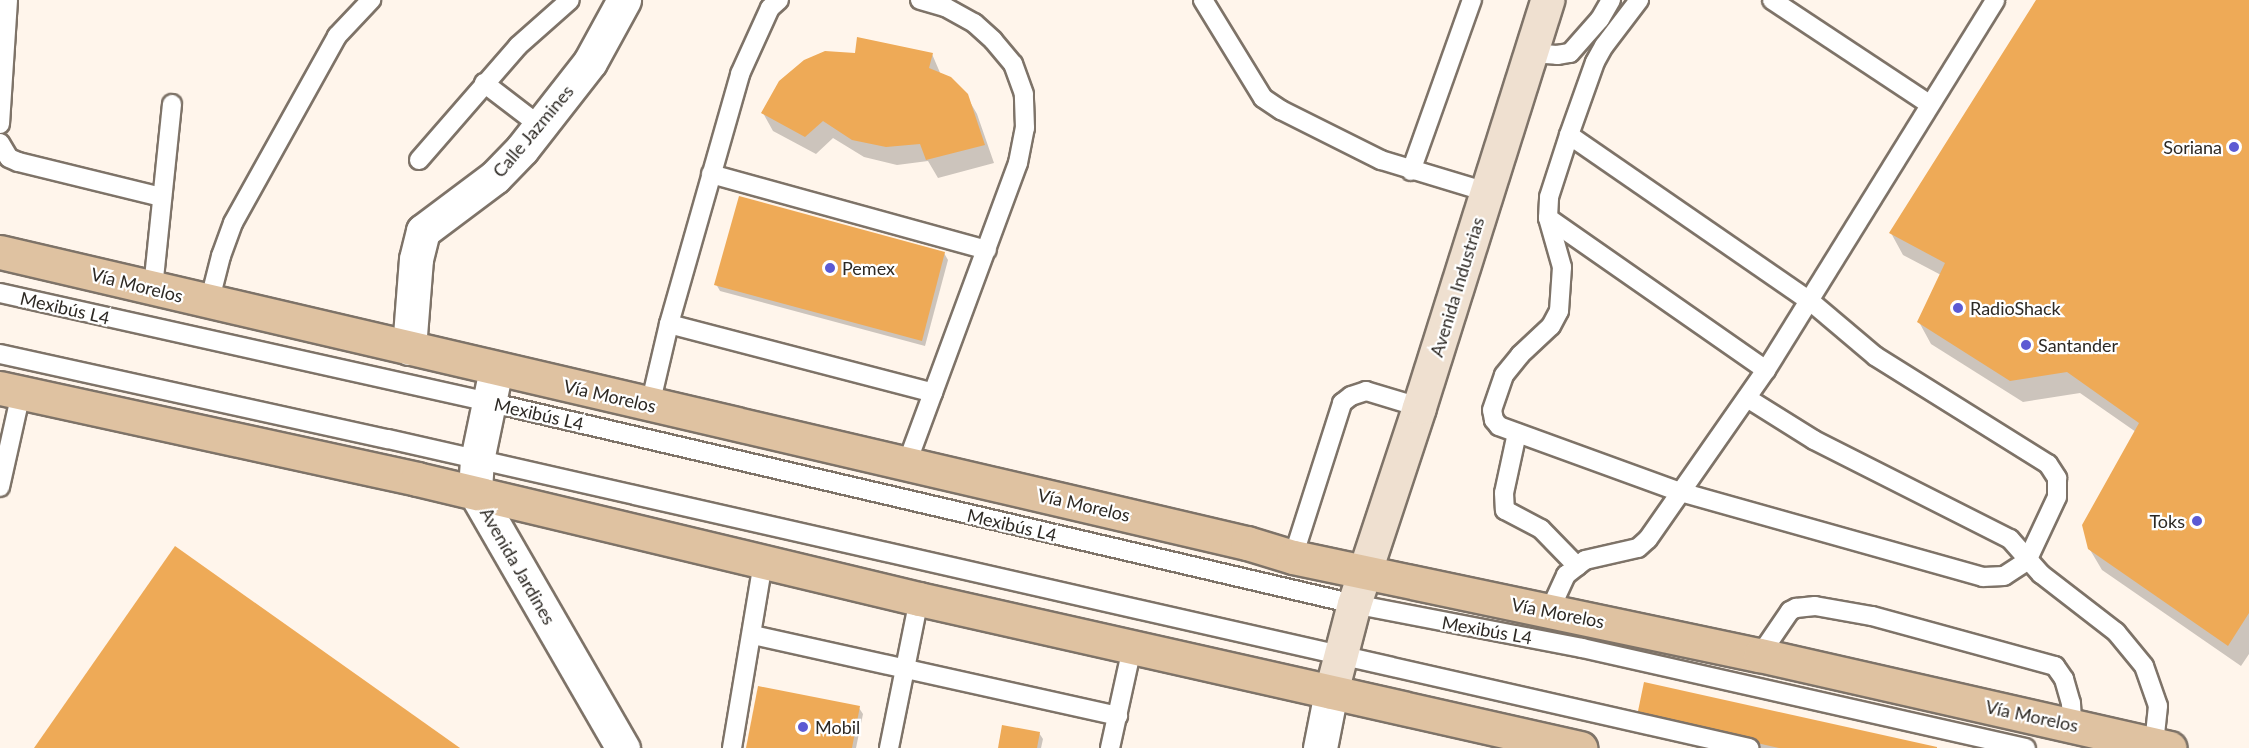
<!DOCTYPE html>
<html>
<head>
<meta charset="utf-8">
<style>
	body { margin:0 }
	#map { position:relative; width:2249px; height:748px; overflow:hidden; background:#fff5eb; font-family:Lato,sans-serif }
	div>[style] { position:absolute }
	.shadow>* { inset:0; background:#0003 }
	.building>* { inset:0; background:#eeaa57 }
	.roads { filter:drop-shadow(2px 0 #7e7368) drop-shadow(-2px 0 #7e7368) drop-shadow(0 2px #7e7368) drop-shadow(0 -2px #7e7368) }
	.lane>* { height:18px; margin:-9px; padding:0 9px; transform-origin:9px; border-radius:9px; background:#fff }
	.street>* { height:33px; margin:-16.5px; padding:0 16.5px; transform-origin:16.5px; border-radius:16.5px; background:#fff }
	.secondary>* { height:33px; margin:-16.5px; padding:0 16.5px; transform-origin:16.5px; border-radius:16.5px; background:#efe0d0 }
	.primary>* { height:33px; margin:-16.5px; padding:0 16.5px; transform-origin:16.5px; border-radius:16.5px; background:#dfc2a1 }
	.dots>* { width:16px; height:16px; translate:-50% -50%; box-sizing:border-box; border:3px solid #fff; border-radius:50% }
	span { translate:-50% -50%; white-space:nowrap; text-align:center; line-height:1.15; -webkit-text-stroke:4.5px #fff; paint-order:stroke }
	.street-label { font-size:18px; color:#2d2924 }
	.poi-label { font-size:18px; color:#2d2924 }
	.right { translate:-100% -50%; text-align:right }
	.left { translate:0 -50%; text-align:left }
</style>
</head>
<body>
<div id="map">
	<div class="shadow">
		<div style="clip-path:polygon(2038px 0,2249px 0,2249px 654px,2241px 666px,2102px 570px,2089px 548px,2136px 432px,2080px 393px,2023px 402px,1931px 344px,1919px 322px,1941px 275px,1903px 255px,1891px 233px)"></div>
		<div style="clip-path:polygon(856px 54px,932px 54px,941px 75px,966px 95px,977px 114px,994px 163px,938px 178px,928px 161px,897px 165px,864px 157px,833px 138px,816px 154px,773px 131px,763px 113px)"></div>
		<div style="clip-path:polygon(944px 253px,948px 260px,925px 346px,720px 291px,716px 284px)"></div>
		<div style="clip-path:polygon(859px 708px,863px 714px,856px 748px,747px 748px)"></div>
		<div style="clip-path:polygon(1638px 716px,1934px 748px,1712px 748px)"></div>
		<div style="clip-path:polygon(1039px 733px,1043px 739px,1041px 748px,999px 748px)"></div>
	</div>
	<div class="building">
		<div style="clip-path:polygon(2036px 0,2249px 0,2249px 613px,2228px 646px,2088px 549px,2082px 525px,2139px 423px,2067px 372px,2010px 381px,1917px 322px,1945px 263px,1889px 233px)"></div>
		<div style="clip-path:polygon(857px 37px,933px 53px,929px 68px,951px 77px,968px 94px,985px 145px,926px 160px,920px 144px,886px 147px,852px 140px,823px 121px,805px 137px,761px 113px,779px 81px,804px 60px,825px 51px,855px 53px)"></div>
		<div style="clip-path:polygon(739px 196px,945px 252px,922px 341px,714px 285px)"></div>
		<div style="clip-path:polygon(175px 546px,460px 748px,34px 748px)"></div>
		<div style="clip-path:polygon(1644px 682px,1937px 747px,1937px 748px,1779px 748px,1637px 716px)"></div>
		<div style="clip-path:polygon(758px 686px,860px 706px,852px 748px,746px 748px)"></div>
		<div style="clip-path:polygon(1002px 725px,1040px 732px,1037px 748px,998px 748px)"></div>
	</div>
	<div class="roads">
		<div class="lane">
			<div style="left:1203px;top:0;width:115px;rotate:58.5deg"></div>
			<div style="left:1263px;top:98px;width:22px;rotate:34deg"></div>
			<div style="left:1281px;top:110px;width:112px;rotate:26.6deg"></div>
			<div style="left:1381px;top:160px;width:111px;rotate:16.8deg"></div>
			<div style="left:1772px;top:0;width:188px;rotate:33.5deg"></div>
			<div style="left:1530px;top:53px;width:27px;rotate:4deg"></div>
			<div style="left:1557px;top:55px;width:13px;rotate:-9deg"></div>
			<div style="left:1570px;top:53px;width:45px;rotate:-48.6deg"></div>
			<div style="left:1600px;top:19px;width:22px;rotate:-60deg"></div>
			<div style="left:484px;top:83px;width:71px;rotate:37.5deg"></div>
			<div style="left:0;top:124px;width:124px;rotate:-86.3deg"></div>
			<div style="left:1569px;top:135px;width:293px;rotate:34.6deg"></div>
			<div style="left:1810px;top:301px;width:85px;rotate:40.2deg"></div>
			<div style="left:1875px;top:356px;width:204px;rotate:32deg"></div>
			<div style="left:2048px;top:464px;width:17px;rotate:57deg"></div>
			<div style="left:2057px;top:478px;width:19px;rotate:90deg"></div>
			<div style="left:2057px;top:497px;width:71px;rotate:115.1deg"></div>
			<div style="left:2027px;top:561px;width:27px;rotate:147deg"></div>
			<div style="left:2004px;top:576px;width:21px;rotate:177deg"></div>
			<div style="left:1983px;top:577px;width:315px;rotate:-164.3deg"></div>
			<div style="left:1680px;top:492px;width:193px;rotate:-160deg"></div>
			<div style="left:1499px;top:426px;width:8px;rotate:-130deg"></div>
			<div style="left:1494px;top:420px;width:10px;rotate:-101deg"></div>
			<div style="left:1492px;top:410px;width:37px;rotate:-71deg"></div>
			<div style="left:1504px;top:375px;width:26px;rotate:-51deg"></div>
			<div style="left:1520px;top:355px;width:42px;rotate:-43.1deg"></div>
			<div style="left:1551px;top:326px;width:17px;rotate:-62deg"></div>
			<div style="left:1559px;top:311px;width:44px;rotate:-86.1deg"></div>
			<div style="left:1562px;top:267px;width:51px;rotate:-105.9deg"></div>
			<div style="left:1548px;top:218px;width:21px;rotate:-87deg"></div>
			<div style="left:1549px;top:197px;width:65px;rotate:-72.1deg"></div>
			<div style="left:1569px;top:135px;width:77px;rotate:-70.4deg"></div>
			<div style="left:1595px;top:62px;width:18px;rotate:-61deg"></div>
			<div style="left:1604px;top:46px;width:58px;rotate:-52.7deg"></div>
			<div style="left:0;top:143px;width:17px;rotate:59deg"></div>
			<div style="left:9px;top:158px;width:10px;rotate:24deg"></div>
			<div style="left:18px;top:162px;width:148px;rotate:13.7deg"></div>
			<div style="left:419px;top:160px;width:151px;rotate:-49deg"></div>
			<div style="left:518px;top:46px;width:69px;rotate:-41.5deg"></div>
			<div style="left:1411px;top:171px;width:182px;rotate:-70.4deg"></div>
			<div style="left:711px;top:174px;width:286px;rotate:15.4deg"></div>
			<div style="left:1548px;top:218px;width:266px;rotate:34.9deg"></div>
			<div style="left:153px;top:288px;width:185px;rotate:-84.1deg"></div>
			<div style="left:0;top:293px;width:501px;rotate:12.57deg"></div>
			<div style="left:489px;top:402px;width:888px;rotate:13.14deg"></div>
			<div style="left:1354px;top:604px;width:232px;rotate:10.9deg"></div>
			<div style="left:1582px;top:648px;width:455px;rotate:12.7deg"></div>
			<div style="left:209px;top:303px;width:49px;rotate:-75.7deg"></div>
			<div style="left:221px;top:256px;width:35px;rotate:-70deg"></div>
			<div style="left:233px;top:223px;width:214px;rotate:-60.9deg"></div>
			<div style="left:337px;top:36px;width:50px;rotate:-46.6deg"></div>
			<div style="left:669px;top:324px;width:273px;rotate:14.6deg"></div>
			<div style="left:0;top:354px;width:397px;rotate:12.4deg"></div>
			<div style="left:388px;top:439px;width:1396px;rotate:12.79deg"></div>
			<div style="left:1747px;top:398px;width:79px;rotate:32.1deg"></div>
			<div style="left:1814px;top:440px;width:220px;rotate:26.8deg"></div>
			<div style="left:2010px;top:539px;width:47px;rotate:48.5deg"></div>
			<div style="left:2041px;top:574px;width:95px;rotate:37.7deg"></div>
			<div style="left:2116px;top:632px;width:44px;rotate:50.5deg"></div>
			<div style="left:2144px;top:666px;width:42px;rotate:70.7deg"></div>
			<div style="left:2158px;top:706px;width:38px;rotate:96deg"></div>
			<div style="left:650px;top:405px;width:83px;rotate:-76.8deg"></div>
			<div style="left:669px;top:324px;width:260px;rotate:-74.1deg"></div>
			<div style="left:740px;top:74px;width:72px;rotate:-65.6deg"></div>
			<div style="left:770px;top:8px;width:12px;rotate:-42deg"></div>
			<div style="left:1517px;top:433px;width:61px;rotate:102.2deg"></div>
			<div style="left:1504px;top:493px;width:17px;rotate:87deg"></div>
			<div style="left:1505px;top:510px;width:41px;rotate:27.8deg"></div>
			<div style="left:1541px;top:529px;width:52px;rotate:45.8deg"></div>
			<div style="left:907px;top:463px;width:320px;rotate:-69.7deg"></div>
			<div style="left:1018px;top:163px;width:36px;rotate:-79deg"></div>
			<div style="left:1025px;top:128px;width:34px;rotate:-92deg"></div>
			<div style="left:1024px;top:94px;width:32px;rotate:-110deg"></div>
			<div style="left:1013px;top:64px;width:31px;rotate:-130deg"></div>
			<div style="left:993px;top:40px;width:25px;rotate:-138deg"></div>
			<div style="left:974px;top:23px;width:33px;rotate:-151deg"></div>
			<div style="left:945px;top:7px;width:26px;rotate:-164deg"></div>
			<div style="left:0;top:487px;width:96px;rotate:-77.4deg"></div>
			<div style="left:1293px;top:557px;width:162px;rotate:-72.3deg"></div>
			<div style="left:1342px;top:403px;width:11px;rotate:-38deg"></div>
			<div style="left:1351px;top:396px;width:16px;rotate:-18deg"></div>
			<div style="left:1366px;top:391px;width:55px;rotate:16.8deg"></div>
			<div style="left:1549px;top:612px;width:41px;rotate:-65.3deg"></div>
			<div style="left:1566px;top:575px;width:24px;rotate:-38deg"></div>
			<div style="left:1585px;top:560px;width:54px;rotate:-12.8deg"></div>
			<div style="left:1638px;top:548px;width:13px;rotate:-42deg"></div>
			<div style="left:1648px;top:539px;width:206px;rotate:-55.1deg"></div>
			<div style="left:1766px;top:370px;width:435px;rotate:-58.2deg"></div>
			<div style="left:753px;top:635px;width:374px;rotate:12.5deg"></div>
			<div style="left:1760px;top:655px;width:53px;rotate:-55.7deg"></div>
			<div style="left:1790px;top:611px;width:7px;rotate:-27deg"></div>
			<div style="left:1796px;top:608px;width:19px;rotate:-6deg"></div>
			<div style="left:1815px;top:606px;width:58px;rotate:10deg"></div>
			<div style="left:1872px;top:616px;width:190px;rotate:15.3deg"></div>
			<div style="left:2055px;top:666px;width:16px;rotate:55deg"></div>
			<div style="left:2064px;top:679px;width:25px;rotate:74deg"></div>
			<div style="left:2071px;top:703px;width:22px;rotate:87deg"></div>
			<div style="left:732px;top:748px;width:189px;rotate:-80.5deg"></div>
			<div style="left:889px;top:748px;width:152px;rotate:-78.6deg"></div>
			<div style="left:1110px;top:748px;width:102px;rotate:-77.6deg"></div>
		</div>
		<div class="street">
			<div style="left:409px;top:348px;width:89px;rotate:-85.5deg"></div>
			<div style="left:416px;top:259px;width:29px;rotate:-76deg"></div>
			<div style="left:423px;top:231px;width:90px;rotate:-36.9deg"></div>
			<div style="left:495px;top:177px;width:39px;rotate:-46deg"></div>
			<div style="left:522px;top:149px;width:110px;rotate:-52deg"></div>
			<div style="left:590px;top:62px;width:71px;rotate:-61.3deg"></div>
			<div style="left:496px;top:369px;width:93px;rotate:101.8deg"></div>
			<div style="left:477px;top:460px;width:32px;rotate:94deg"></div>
			<div style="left:475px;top:492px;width:296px;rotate:60deg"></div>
			<div style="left:1320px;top:748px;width:57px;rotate:-78.9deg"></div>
		</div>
		<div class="secondary">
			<div style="left:1331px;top:692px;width:91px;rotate:-75.4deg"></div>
			<div style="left:1354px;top:604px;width:207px;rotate:-71.7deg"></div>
			<div style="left:1419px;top:407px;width:427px;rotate:-72.5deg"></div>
		</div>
		<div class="primary">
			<div style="left:0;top:252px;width:1281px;rotate:13.14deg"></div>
			<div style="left:1247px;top:543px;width:48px;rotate:16.9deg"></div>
			<div style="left:1293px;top:557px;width:477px;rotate:11.9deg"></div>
			<div style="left:1760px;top:655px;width:420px;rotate:12.8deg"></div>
			<div style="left:0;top:388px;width:427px;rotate:12.3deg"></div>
			<div style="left:417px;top:479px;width:516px;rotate:13.44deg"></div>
			<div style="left:919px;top:599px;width:678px;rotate:12.7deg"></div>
		</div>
	</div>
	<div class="dots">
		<div style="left:2234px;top:147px;background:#5c5ad3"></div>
		<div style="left:830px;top:268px;background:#5c5ad3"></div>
		<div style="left:1958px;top:308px;background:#5c5ad3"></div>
		<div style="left:2026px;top:345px;background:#5c5ad3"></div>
		<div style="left:2197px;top:521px;background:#5c5ad3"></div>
		<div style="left:803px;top:727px;background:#5c5ad3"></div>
	</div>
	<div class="street-label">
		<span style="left:533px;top:131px;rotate:-50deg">Calle Jazmines</span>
		<span style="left:137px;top:285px;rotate:14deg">Vía Morelos</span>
		<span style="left:1457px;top:287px;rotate:-73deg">Avenida Industrias</span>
		<span style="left:65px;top:308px;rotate:13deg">Mexibús L4</span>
		<span style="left:610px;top:396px;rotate:13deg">Vía Morelos</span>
		<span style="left:539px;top:414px;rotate:13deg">Mexibús L4</span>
		<span style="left:1084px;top:505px;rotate:13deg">Vía Morelos</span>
		<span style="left:1012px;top:525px;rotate:13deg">Mexibús L4</span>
		<span style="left:518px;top:566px;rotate:60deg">Avenida Jardines</span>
		<span style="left:1558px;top:613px;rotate:11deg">Vía Morelos</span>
		<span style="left:1487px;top:630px;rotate:10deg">Mexibús L4</span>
		<span style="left:2032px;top:716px;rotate:12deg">Vía Morelos</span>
	</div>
	<div class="poi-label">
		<span class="right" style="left:2222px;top:147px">Soriana</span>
		<span class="left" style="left:842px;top:268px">Pemex</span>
		<span class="left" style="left:1970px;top:308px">RadioShack</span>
		<span class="left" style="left:2038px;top:345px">Santander</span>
		<span class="right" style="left:2185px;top:521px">Toks</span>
		<span class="left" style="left:815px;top:727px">Mobil</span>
	</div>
</div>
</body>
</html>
